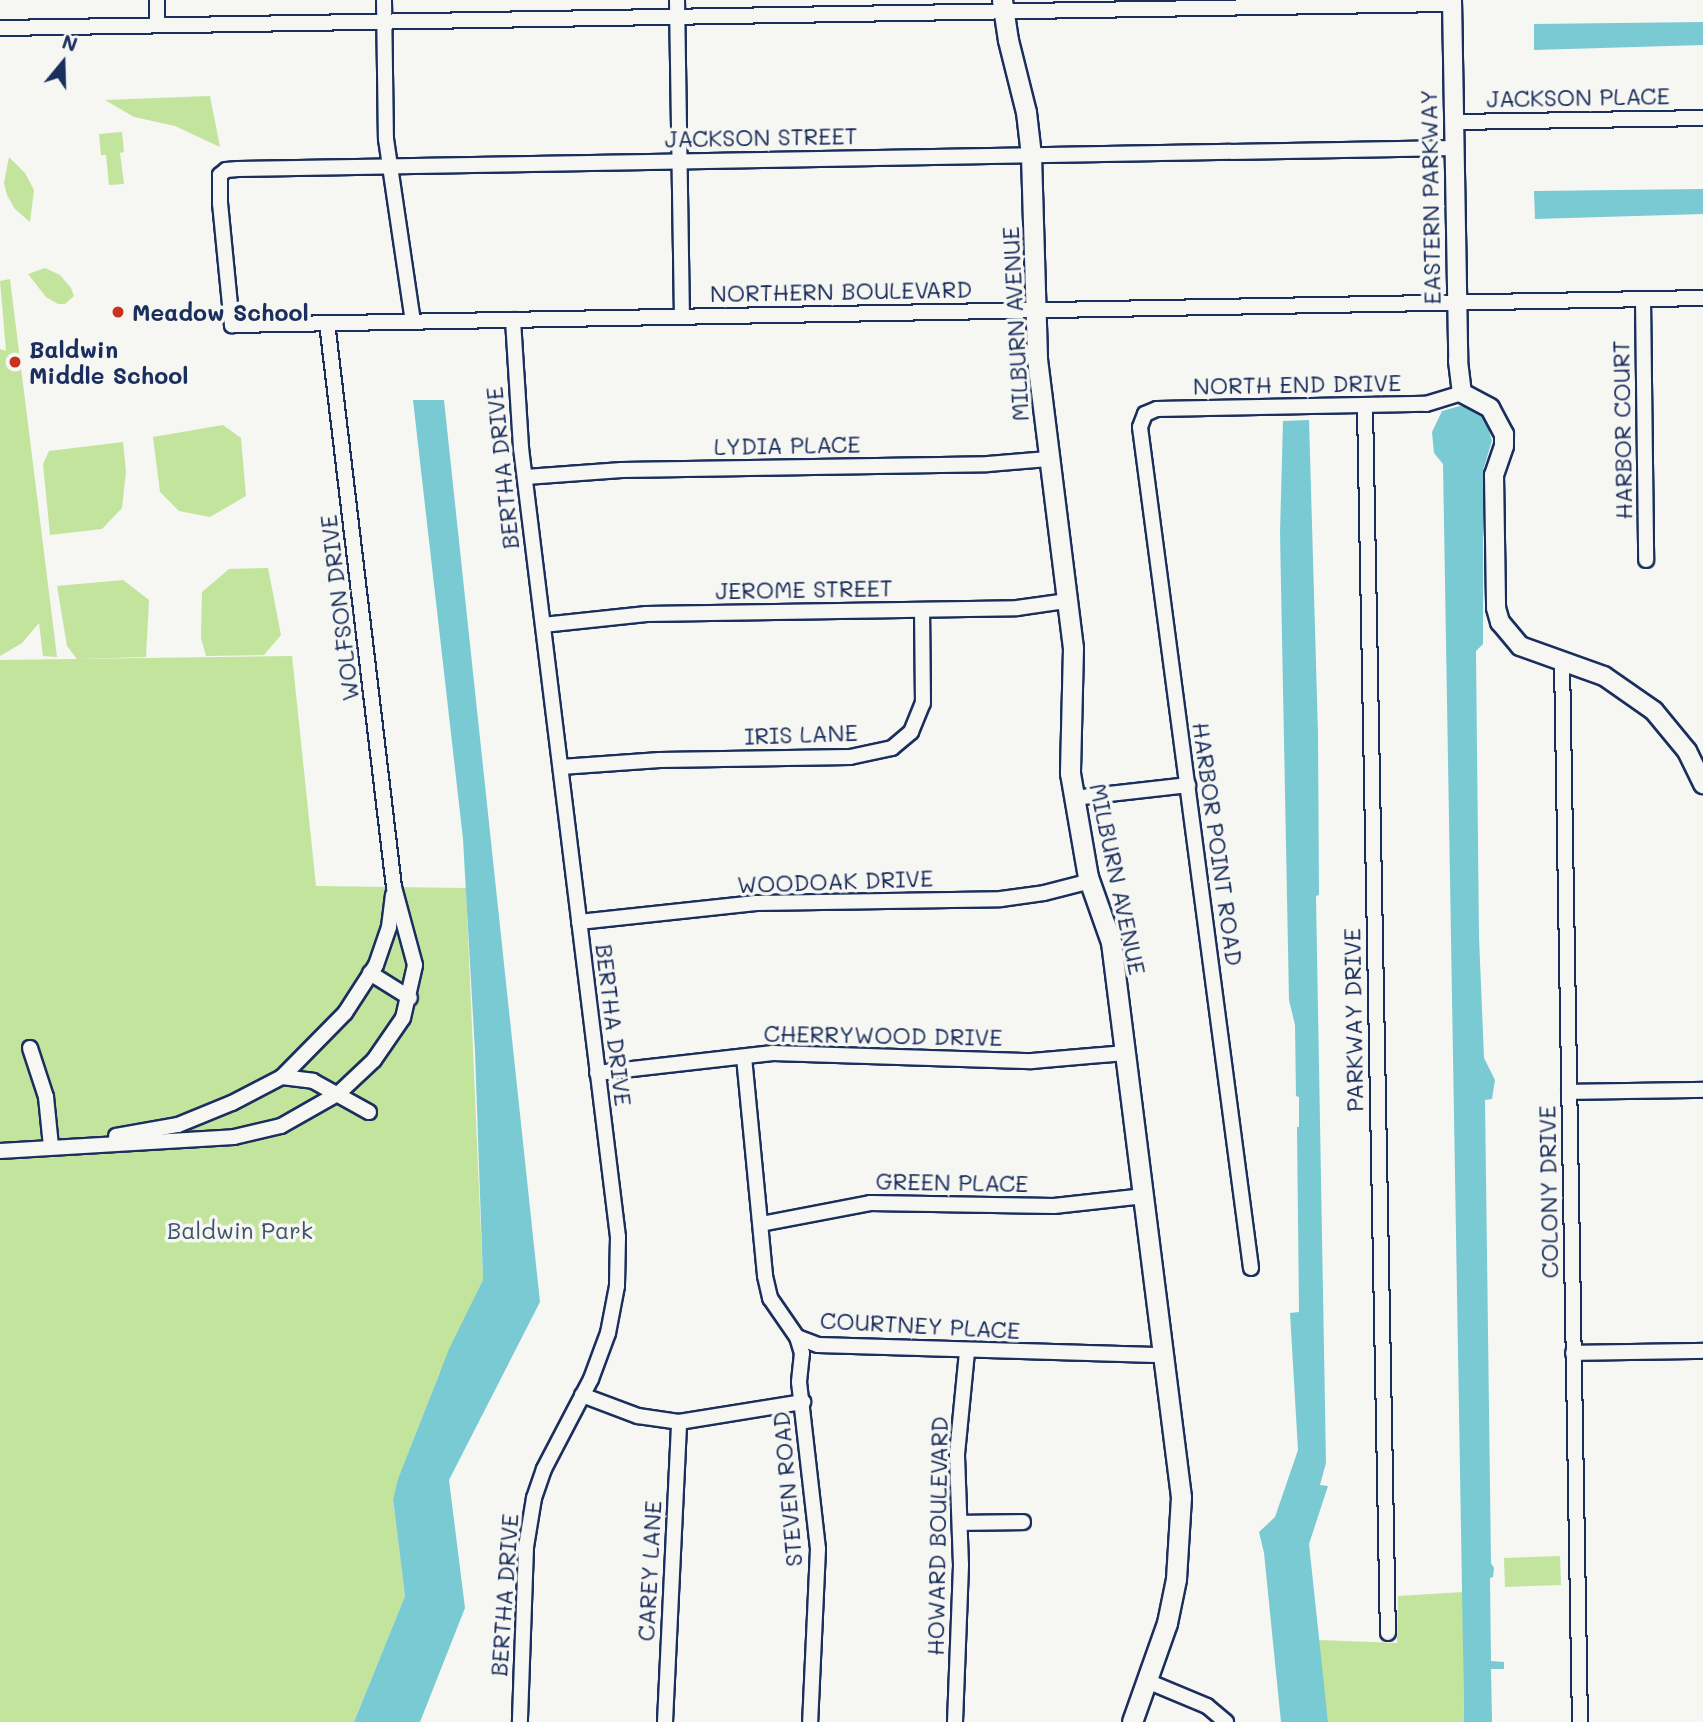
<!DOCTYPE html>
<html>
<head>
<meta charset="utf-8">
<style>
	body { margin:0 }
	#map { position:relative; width:1703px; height:1722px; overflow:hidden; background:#f6f6f2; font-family:Mali,sans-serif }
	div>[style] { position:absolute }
	.green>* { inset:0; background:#c2e49d }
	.water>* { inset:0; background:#7acad4 }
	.roads { filter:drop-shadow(2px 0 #1b2f5e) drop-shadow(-2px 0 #1b2f5e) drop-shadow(0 2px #1b2f5e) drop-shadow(0 -2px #1b2f5e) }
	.minor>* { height:14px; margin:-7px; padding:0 7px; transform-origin:7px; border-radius:7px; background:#f6f6f2 }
	.tertiary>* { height:18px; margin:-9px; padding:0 9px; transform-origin:9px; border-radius:9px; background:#f6f6f2 }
	.secondary>* { height:19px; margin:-9.5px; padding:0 9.5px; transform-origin:9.5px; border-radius:9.5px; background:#f6f6f2 }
	.dots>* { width:19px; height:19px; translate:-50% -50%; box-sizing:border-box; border:4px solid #f6f6f2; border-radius:50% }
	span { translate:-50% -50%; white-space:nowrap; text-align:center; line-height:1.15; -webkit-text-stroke:7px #f6f6f2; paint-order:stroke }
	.street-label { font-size:23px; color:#1b2f5e }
	.poi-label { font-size:23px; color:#1b2f5e; font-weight:700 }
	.left { translate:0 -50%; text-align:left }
	.park-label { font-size:23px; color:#3c536b }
	.north { position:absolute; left:28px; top:28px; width:70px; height:70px; -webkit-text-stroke:5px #f6f6f2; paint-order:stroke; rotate:19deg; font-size:19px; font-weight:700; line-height:28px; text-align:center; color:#1b2f5e }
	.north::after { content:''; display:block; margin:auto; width:24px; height:32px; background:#1b2f5e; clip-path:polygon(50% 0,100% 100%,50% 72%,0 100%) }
</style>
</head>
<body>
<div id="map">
	<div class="green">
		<div style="clip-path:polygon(210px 96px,220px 147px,175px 126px,134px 117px,105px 100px)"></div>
		<div style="clip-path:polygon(122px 132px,124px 152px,120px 153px,124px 184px,109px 185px,106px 155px,101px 155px,99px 134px)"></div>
		<div style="clip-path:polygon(9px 157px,25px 173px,34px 190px,30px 222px,15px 209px,7px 195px,4px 183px)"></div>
		<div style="clip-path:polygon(45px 268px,60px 275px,71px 288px,74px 296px,65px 304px,58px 304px,46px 297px,28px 274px)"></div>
		<div style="clip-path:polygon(10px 279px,57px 657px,43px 656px,39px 623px,22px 643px,0 656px,0 349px,6px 351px,0 281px)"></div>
		<div style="clip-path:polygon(223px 425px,241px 438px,246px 496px,210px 517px,179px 511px,160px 492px,153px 437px)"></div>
		<div style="clip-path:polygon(123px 442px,126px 471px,122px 508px,102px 529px,50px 535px,43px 464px,49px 451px)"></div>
		<div style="clip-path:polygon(268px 568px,281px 635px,264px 655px,206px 656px,201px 638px,202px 592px,229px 569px)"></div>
		<div style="clip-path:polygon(123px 580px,149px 600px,146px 657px,77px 659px,67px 646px,57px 586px)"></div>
		<div style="clip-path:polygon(292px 656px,316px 886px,466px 888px,483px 1280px,439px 1374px,398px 1480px,393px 1499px,405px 1596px,354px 1722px,0 1722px,0 660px)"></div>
		<div style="clip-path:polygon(1560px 1556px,1561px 1585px,1505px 1587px,1504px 1558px)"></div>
		<div style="clip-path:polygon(1463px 1592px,1464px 1722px,1328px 1722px,1318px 1640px,1397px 1643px,1398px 1596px)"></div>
	</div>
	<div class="water">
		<div style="clip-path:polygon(1703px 22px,1703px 45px,1534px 50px,1534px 24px)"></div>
		<div style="clip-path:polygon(1703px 189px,1703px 214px,1535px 219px,1534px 191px)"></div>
		<div style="clip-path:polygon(413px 400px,444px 400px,540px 1302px,449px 1480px,465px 1608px,420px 1722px,354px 1722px,405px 1596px,393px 1499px,398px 1479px,449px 1349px,483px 1280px,475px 1052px,463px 839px)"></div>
		<div style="clip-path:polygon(1460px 406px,1474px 410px,1486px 420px,1492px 441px,1483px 470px,1483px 644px,1476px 651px,1479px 937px,1484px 1058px,1495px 1080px,1492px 1099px,1485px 1100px,1491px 1563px,1494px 1568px,1493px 1577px,1490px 1578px,1491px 1661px,1504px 1662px,1504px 1669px,1491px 1669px,1492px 1722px,1464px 1722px,1464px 1708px,1443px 464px,1434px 453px,1432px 432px,1442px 411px)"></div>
		<div style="clip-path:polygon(1309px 420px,1318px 733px,1319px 895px,1316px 896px,1326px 1463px,1320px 1485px,1328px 1486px,1309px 1544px,1328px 1722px,1281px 1722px,1264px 1553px,1259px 1532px,1275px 1517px,1298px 1450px,1290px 1313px,1299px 1312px,1297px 1127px,1299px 1127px,1299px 1097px,1296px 1096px,1295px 1025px,1289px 1000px,1280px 533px,1283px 421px)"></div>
	</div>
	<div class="roads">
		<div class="minor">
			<div style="left:157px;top:0;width:25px;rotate:90deg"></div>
			<div style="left:384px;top:0;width:139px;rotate:89.2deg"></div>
			<div style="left:386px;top:139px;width:184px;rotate:81.6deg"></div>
			<div style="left:677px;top:0;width:317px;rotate:89.1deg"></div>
			<div style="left:0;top:28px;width:1452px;rotate:-0.95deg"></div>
			<div style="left:1454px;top:122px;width:249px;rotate:-0.9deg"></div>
			<div style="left:1455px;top:148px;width:1217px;rotate:179.01deg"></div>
			<div style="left:238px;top:169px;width:12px;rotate:175deg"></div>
			<div style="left:226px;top:170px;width:8px;rotate:140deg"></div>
			<div style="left:220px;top:175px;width:28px;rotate:90deg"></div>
			<div style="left:220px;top:203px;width:123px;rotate:84.4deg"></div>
			<div style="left:232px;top:325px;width:1471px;rotate:-1.05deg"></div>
			<div style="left:1643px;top:299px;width:261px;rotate:89.3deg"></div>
			<div style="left:513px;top:320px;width:128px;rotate:86.4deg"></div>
			<div style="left:521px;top:448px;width:795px;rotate:82.99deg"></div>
			<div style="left:618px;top:1237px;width:49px;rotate:91.2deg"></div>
			<div style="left:617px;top:1286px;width:48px;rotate:100.8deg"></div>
			<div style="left:608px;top:1333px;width:49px;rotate:110.3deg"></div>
			<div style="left:591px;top:1379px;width:102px;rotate:117.6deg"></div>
			<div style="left:544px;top:1469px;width:31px;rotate:109deg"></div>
			<div style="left:534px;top:1498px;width:50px;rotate:99.3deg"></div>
			<div style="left:526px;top:1547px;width:175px;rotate:92deg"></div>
			<div style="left:1365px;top:406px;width:1227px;rotate:88.93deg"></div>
			<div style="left:526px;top:477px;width:96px;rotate:-4.2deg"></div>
			<div style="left:622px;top:470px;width:366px;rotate:-0.9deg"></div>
			<div style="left:988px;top:464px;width:60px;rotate:-4.8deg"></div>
			<div style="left:543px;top:625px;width:104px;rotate:-6.1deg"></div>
			<div style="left:646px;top:614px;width:371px;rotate:-0.9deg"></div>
			<div style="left:1017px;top:608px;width:49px;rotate:-8.1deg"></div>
			<div style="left:1562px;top:661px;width:1061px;rotate:89.03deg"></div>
			<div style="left:561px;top:767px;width:99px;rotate:-4deg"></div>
			<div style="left:660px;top:760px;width:190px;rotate:-0.9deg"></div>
			<div style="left:850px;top:757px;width:43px;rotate:-12.1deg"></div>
			<div style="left:892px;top:748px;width:25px;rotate:-40deg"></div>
			<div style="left:911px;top:732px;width:31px;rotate:-68deg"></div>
			<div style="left:923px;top:703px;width:93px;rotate:-90.6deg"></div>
			<div style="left:1074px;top:798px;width:115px;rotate:-6.5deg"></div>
			<div style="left:579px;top:922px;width:178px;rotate:-6.1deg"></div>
			<div style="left:756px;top:903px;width:245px;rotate:-0.9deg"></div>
			<div style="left:1001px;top:899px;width:43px;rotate:-7.9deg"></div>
			<div style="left:1044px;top:893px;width:49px;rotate:-14.3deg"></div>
			<div style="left:370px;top:973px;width:47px;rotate:32deg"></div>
			<div style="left:30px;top:1048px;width:52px;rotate:71.9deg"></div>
			<div style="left:46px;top:1097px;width:49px;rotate:84.2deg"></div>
			<div style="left:744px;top:1057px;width:220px;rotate:84.5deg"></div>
			<div style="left:765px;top:1276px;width:23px;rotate:77deg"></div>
			<div style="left:770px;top:1298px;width:47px;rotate:55.3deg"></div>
			<div style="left:797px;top:1337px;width:22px;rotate:21deg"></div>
			<div style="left:818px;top:1345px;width:346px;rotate:1.7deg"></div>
			<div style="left:597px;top:1073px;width:177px;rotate:-6.5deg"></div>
			<div style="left:773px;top:1053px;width:259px;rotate:1.8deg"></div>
			<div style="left:1032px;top:1061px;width:94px;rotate:-4.9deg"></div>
			<div style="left:282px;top:1077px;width:31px;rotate:7deg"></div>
			<div style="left:313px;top:1081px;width:64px;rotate:29deg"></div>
			<div style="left:1569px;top:1092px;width:134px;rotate:-0.9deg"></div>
			<div style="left:116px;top:1136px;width:63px;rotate:-10.1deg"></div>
			<div style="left:178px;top:1125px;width:58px;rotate:-22.2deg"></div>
			<div style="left:232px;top:1103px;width:56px;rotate:-27.5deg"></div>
			<div style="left:282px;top:1077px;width:90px;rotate:-45.5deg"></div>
			<div style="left:345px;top:1013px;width:57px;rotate:-57.1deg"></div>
			<div style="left:376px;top:965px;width:40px;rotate:-71.1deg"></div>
			<div style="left:389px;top:927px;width:32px;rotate:-83deg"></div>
			<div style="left:0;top:1151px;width:234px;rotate:-3.4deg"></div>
			<div style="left:234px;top:1137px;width:48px;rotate:-13.2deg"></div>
			<div style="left:281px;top:1126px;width:67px;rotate:-29.6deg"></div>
			<div style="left:339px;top:1093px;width:48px;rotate:-43.3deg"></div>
			<div style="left:374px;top:1060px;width:51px;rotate:-55.4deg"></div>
			<div style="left:403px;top:1018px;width:54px;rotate:-77.2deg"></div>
			<div style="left:415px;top:965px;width:81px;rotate:-105.1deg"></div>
			<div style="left:394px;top:887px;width:568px;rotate:-96.77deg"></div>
			<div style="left:761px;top:1224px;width:111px;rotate:-10.9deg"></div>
			<div style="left:870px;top:1203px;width:184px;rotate:0.9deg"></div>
			<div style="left:1054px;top:1206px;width:91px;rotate:-6.3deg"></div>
			<div style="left:1251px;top:1268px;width:848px;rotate:-97.52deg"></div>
			<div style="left:1140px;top:427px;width:14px;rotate:-69deg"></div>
			<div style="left:1145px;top:414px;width:13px;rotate:-23deg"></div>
			<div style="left:1157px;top:409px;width:269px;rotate:-1.1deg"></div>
			<div style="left:1426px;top:404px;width:38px;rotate:-17deg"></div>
			<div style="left:797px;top:1337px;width:17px;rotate:73deg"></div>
			<div style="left:802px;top:1353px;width:29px;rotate:96deg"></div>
			<div style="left:799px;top:1382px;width:168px;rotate:83.5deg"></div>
			<div style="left:818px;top:1549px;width:173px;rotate:92.6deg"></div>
			<div style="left:1573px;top:1353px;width:130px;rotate:-0.9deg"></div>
			<div style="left:582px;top:1395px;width:60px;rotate:20.6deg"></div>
			<div style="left:638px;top:1416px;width:41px;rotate:8.3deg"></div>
			<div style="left:679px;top:1422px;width:126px;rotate:-9.2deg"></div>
			<div style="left:960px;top:1523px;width:63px;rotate:-0.9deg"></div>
			<div style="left:1147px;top:1681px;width:65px;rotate:22.6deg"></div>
			<div style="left:1207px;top:1706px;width:25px;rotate:40deg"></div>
			<div style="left:665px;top:1722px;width:300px;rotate:-87.3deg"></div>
			<div style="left:955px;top:1722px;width:157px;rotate:-87.8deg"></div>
			<div style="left:961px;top:1565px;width:111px;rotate:-92.1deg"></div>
			<div style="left:957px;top:1454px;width:102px;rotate:-84.4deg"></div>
		</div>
		<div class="tertiary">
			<div style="left:1452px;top:0;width:361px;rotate:89deg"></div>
			<div style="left:1458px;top:361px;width:32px;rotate:83deg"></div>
			<div style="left:1462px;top:393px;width:32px;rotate:28deg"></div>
			<div style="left:1490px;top:408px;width:30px;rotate:62deg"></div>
			<div style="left:1504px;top:434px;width:12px;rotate:90deg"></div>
			<div style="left:1504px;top:446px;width:31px;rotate:109deg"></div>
			<div style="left:1494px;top:475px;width:133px;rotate:89.1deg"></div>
			<div style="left:1496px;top:608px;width:15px;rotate:74deg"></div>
			<div style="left:1500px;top:622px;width:31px;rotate:50deg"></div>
			<div style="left:1520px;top:646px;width:89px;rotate:19.7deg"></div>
			<div style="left:1604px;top:676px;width:61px;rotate:35deg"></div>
			<div style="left:1654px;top:711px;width:52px;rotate:50.5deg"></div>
			<div style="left:1687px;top:751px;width:37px;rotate:64deg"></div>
		</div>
		<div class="secondary">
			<div style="left:1002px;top:0;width:40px;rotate:81.5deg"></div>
			<div style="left:1008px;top:40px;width:74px;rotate:76deg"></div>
			<div style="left:1026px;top:112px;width:43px;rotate:83.4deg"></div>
			<div style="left:1031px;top:155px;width:204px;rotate:88.3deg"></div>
			<div style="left:1037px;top:359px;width:291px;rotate:82.9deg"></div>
			<div style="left:1073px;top:648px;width:125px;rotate:91.4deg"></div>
			<div style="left:1070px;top:773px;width:106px;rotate:80.2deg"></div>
			<div style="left:1088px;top:877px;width:69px;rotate:70.5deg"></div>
			<div style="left:1111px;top:942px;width:559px;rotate:82.81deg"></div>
			<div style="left:1181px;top:1497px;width:82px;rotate:93.5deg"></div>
			<div style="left:1176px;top:1579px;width:45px;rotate:101.6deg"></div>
			<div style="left:1167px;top:1623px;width:105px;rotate:109.5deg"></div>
		</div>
	</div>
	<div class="dots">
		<div style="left:118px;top:312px;background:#c8321e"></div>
		<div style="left:15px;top:362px;background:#c8321e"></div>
	</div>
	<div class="street-label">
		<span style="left:1578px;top:97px;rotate:-1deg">JACKSON PLACE</span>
		<span style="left:761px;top:137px;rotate:-1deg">JACKSON STREET</span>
		<span style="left:1430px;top:197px;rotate:-91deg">EASTERN PARKWAY</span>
		<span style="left:841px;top:291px;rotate:-1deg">NORTHERN BOULEVARD</span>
		<span style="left:1015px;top:324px;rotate:-93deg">MILBURN AVENUE</span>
		<span style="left:1297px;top:384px;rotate:-1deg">NORTH END DRIVE</span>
		<span style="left:1622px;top:430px;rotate:-91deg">HARBOR COURT</span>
		<span style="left:787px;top:445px;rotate:-1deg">LYDIA PLACE</span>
		<span style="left:502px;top:468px;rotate:-96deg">BERTHA DRIVE</span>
		<span style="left:804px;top:589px;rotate:-1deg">JEROME STREET</span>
		<span style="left:339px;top:608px;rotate:-97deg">WOLFSON DRIVE</span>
		<span style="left:801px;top:734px;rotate:-2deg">IRIS LANE</span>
		<span style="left:1218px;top:844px;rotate:82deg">HARBOR POINT ROAD</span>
		<span style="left:1118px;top:879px;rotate:78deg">MILBURN AVENUE</span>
		<span style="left:835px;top:881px;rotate:-2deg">WOODOAK DRIVE</span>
		<span style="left:1353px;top:1020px;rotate:-91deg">PARKWAY DRIVE</span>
		<span style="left:614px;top:1025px;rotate:83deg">BERTHA DRIVE</span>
		<span style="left:883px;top:1035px;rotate:1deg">CHERRYWOOD DRIVE</span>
		<span style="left:952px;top:1182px;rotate:1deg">GREEN PLACE</span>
		<span style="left:1548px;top:1192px;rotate:-91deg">COLONY DRIVE</span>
		<span style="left:920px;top:1325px;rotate:3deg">COURTNEY PLACE</span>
		<span style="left:787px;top:1489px;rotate:-95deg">STEVEN ROAD</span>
		<span style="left:937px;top:1536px;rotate:-89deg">HOWARD BOULEVARD</span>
		<span style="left:649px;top:1571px;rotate:-87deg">CAREY LANE</span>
		<span style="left:504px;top:1595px;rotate:-86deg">BERTHA DRIVE</span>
	</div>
	<div class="poi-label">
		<span class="left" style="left:132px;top:312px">Meadow School</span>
		<span class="left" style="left:29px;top:362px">Baldwin<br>Middle School</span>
	</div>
	<div class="park-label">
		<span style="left:240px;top:1230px">Baldwin Park</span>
	</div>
	<div class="north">N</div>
</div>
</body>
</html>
